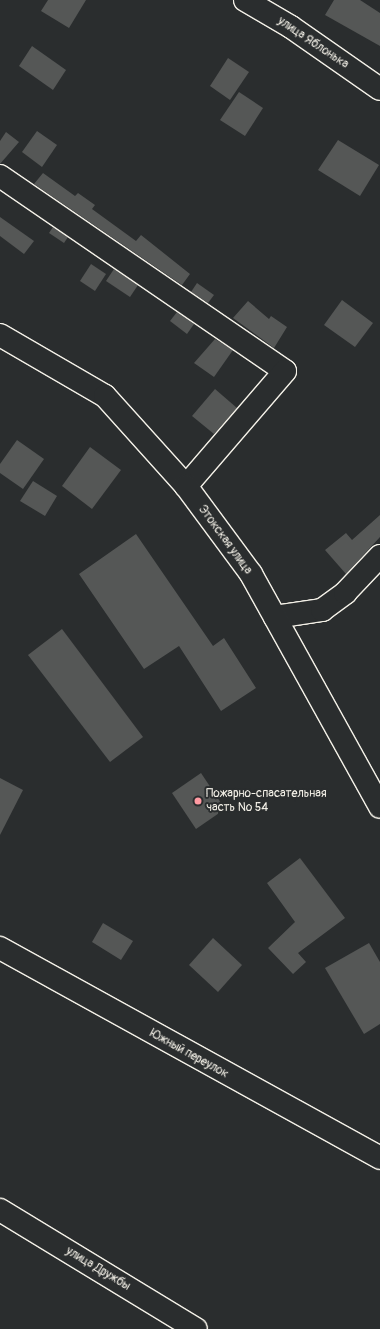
<!DOCTYPE html>
<html>
<head>
<meta charset="utf-8">
<style>
	body { margin:0 }
	#map { position:relative; width:380px; height:1329px; overflow:hidden; background:#2a2d2e; font-family:Pangolin,sans-serif }
	div>[style] { position:absolute }
	.building>* { inset:0; background:#555756 }
	.roads { filter:drop-shadow(1px 0 #f4f1e8) drop-shadow(-1px 0 #f4f1e8) drop-shadow(0 1px #f4f1e8) drop-shadow(0 -1px #f4f1e8) }
	.minor>* { height:22px; margin:-11px; padding:0 11px; transform-origin:11px; border-radius:11px; background:#2a2d2e }
	.major>* { height:22px; margin:-11px; padding:0 11px; transform-origin:11px; border-radius:11px; background:#2a2d2e }
	.dots>* { width:11px; height:11px; translate:-50% -50%; box-sizing:border-box; border:2px solid #2a2d2e; border-radius:50% }
	span { translate:-50% -50%; white-space:nowrap; text-align:center; line-height:1.15; -webkit-text-stroke:4px #2a2d2e; paint-order:stroke }
	.street-label { font-size:12px; color:#f4f1e8 }
	.poi-label { font-size:12px; color:#f4f1e8 }
	.left { translate:0 -50%; text-align:left }
</style>
</head>
<body>
<div id="map">
	<div class="building">
		<div style="clip-path:polygon(48px 0,86px 0,69px 28px,41px 11px)"></div>
		<div style="clip-path:polygon(334px 0,360px 0,380px 13px,380px 46px,325px 15px)"></div>
		<div style="clip-path:polygon(32px 46px,66px 70px,53px 90px,19px 66px)"></div>
		<div style="clip-path:polygon(228px 58px,249px 72px,230px 100px,210px 86px)"></div>
		<div style="clip-path:polygon(239px 92px,263px 108px,245px 136px,220px 120px)"></div>
		<div style="clip-path:polygon(37px 131px,57px 145px,42px 167px,22px 152px)"></div>
		<div style="clip-path:polygon(6px 132px,19px 142px,0 164px,0 141px)"></div>
		<div style="clip-path:polygon(338px 140px,379px 165px,360px 196px,318px 170px)"></div>
		<div style="clip-path:polygon(43px 173px,75px 196px,78px 193px,95px 205px,92px 209px,136px 241px,141px 235px,190px 274px,182px 285px,34px 184px)"></div>
		<div style="clip-path:polygon(0 217px,34px 241px,24px 254px,0 236px)"></div>
		<div style="clip-path:polygon(53px 227px,68px 237px,64px 243px,49px 233px)"></div>
		<div style="clip-path:polygon(91px 264px,106px 274px,95px 291px,80px 281px)"></div>
		<div style="clip-path:polygon(114px 269px,138px 285px,130px 297px,106px 281px)"></div>
		<div style="clip-path:polygon(197px 283px,214px 295px,208px 303px,191px 292px)"></div>
		<div style="clip-path:polygon(342px 300px,373px 323px,355px 347px,324px 325px)"></div>
		<div style="clip-path:polygon(248px 301px,269px 319px,271px 316px,287px 327px,274px 348px,233px 318px)"></div>
		<div style="clip-path:polygon(177px 312px,194px 324px,187px 334px,170px 321px)"></div>
		<div style="clip-path:polygon(215px 339px,233px 350px,214px 377px,194px 363px)"></div>
		<div style="clip-path:polygon(215px 389px,237px 408px,214px 434px,192px 416px)"></div>
		<div style="clip-path:polygon(17px 440px,44px 459px,23px 489px,0 473px,0 464px)"></div>
		<div style="clip-path:polygon(90px 447px,121px 470px,92px 509px,62px 486px)"></div>
		<div style="clip-path:polygon(33px 481px,57px 496px,45px 516px,20px 501px)"></div>
		<div style="clip-path:polygon(380px 515px,380px 537px,346px 574px,325px 550px,346px 533px,352px 540px)"></div>
		<div style="clip-path:polygon(136px 534px,213px 646px,224px 638px,256px 688px,221px 711px,179px 646px,144px 669px,79px 574px)"></div>
		<div style="clip-path:polygon(62px 629px,143px 737px,110px 762px,28px 655px)"></div>
		<div style="clip-path:polygon(201px 773px,225px 809px,196px 829px,172px 793px)"></div>
		<div style="clip-path:polygon(0 778px,23px 790px,0 835px)"></div>
		<div style="clip-path:polygon(300px 858px,345px 918px,298px 953px,306px 962px,293px 974px,268px 948px,295px 922px,267px 883px)"></div>
		<div style="clip-path:polygon(103px 923px,133px 941px,121px 960px,92px 942px)"></div>
		<div style="clip-path:polygon(213px 938px,242px 965px,218px 992px,189px 965px)"></div>
		<div style="clip-path:polygon(369px 943px,380px 962px,380px 1024px,364px 1034px,325px 968px)"></div>
	</div>
	<div class="roads">
		<div class="minor">
			<div style="left:245px;top:0;width:53px;rotate:30.4deg"></div>
			<div style="left:291px;top:27px;width:108px;rotate:34.9deg"></div>
			<div style="left:0;top:176px;width:345px;rotate:34.4deg"></div>
			<div style="left:285px;top:371px;width:152px;rotate:130.7deg"></div>
			<div style="left:275px;top:617px;width:48px;rotate:-8.5deg"></div>
			<div style="left:322px;top:610px;width:29px;rotate:-36deg"></div>
			<div style="left:345px;top:593px;width:51px;rotate:-46.6deg"></div>
			<div style="left:0;top:948px;width:434px;rotate:28.9deg"></div>
			<div style="left:0;top:1210px;width:229px;rotate:31.3deg"></div>
		</div>
		<div class="major">
			<div style="left:0;top:335px;width:121px;rotate:30.2deg"></div>
			<div style="left:105px;top:396px;width:121px;rotate:48deg"></div>
			<div style="left:186px;top:486px;width:109px;rotate:53.5deg"></div>
			<div style="left:251px;top:574px;width:266px;rotate:61deg"></div>
		</div>
	</div>
	<div class="dots">
		<div style="left:198px;top:801px;background:#ff9aa2"></div>
	</div>
	<div class="street-label">
		<span style="left:313px;top:43px;rotate:34deg">улица Яблонька</span>
		<span style="left:225px;top:540px;rotate:54deg">Этокская улица</span>
		<span style="left:189px;top:1054px;rotate:29deg">Южный переулок</span>
		<span style="left:98px;top:1269px;rotate:31deg">улица Дружбы</span>
	</div>
	<div class="poi-label">
		<span class="left" style="left:206px;top:801px">Пожарно-спасательная<br>часть № 54</span>
	</div>
</div>
</body>
</html>
